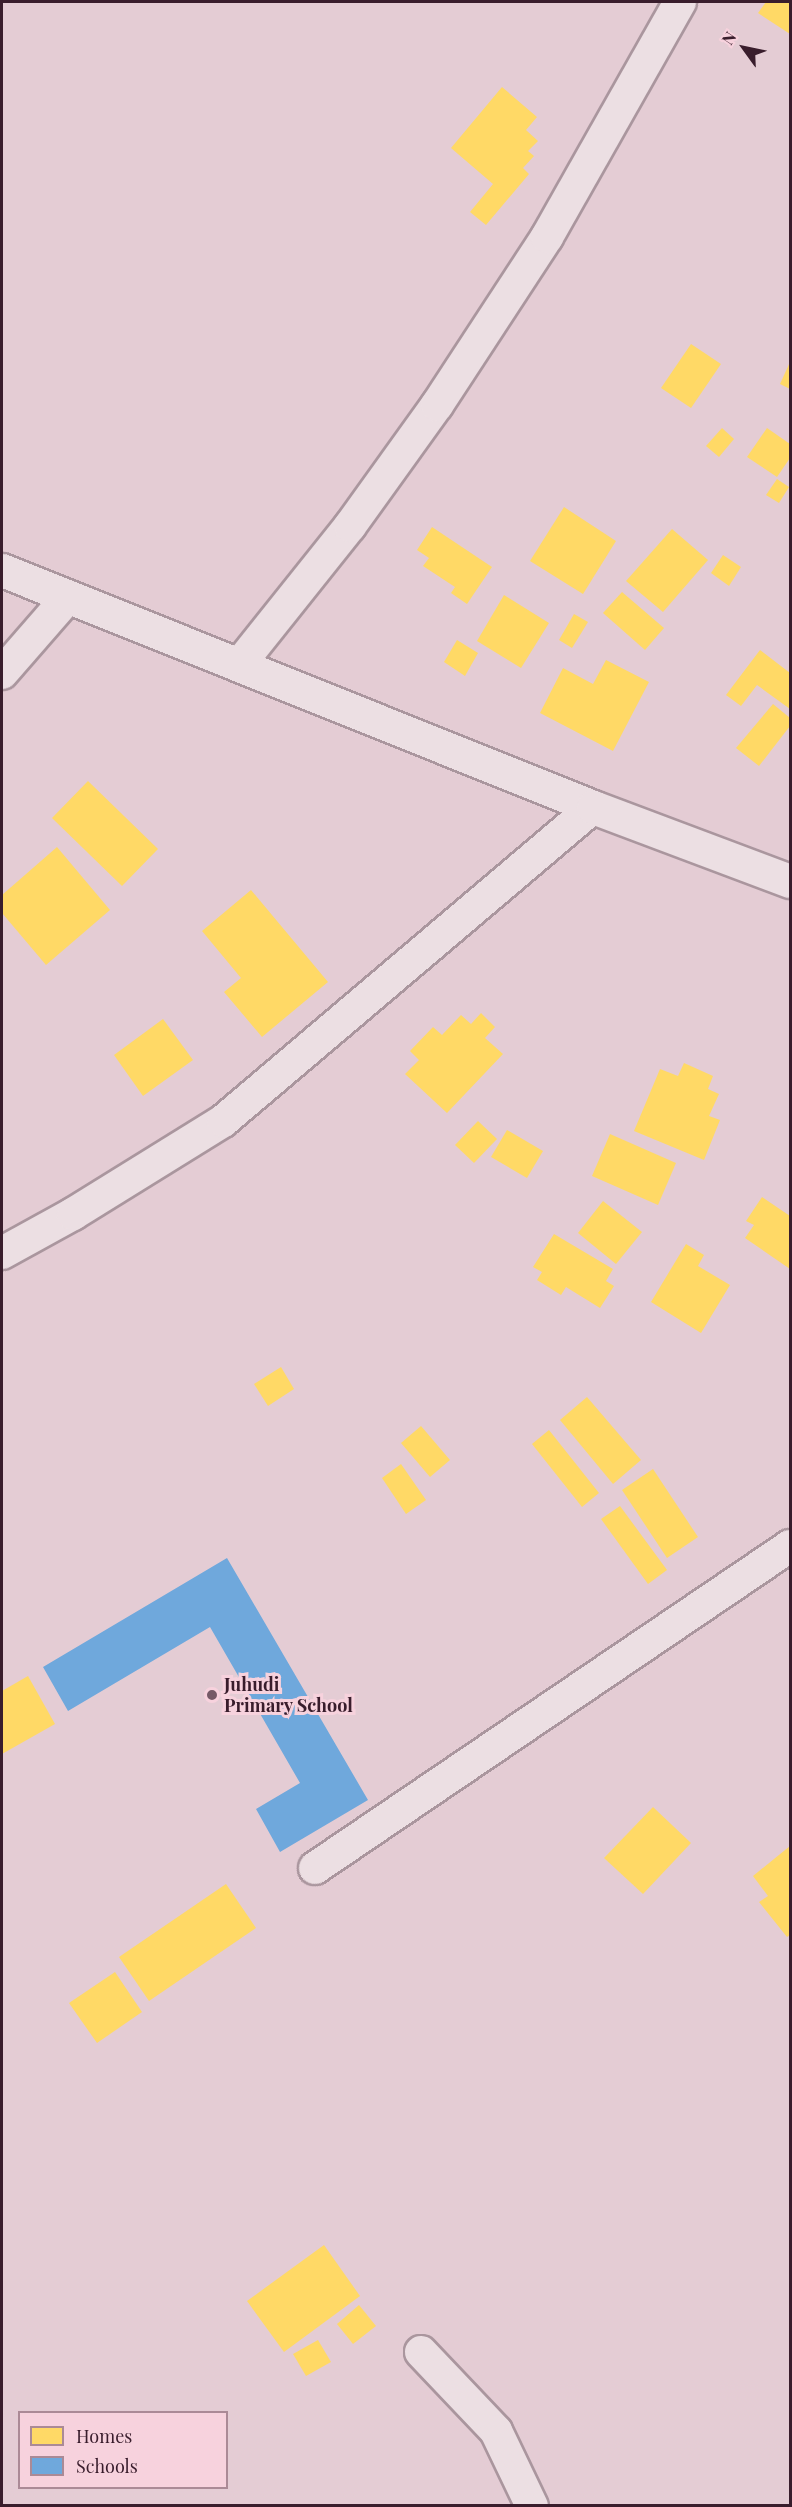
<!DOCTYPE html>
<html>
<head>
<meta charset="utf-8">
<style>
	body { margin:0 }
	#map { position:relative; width:792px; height:2507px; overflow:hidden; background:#e4ccd4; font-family:"Playfair Display",serif }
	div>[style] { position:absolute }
	.homes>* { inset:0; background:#ffd966 }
	.schools>* { inset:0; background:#6fa8dc }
	.roads { filter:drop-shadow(2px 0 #aa969e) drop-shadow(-2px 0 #aa969e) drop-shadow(0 2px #aa969e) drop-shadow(0 -2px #aa969e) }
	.minor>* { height:32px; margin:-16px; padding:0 16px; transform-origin:16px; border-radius:16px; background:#ecdfe3 }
	.tertiary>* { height:33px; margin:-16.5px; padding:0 16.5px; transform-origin:16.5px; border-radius:16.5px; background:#ecdfe3 }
	.dots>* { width:16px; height:16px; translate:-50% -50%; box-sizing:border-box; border:3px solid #f7d2dd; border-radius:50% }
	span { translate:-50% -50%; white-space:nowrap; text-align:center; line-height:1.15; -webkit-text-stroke:6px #f7d2dd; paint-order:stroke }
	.poi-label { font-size:18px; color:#391d2c; font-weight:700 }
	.left { translate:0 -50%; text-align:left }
	.frame { position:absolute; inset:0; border:3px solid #391d2c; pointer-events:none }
	.legend { position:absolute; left:18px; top:2411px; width:210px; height:78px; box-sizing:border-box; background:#f7d2dd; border:2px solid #ab8a96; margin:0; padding:8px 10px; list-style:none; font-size:18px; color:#391d2c }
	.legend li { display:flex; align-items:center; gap:12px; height:30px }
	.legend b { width:30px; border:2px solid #ab8a96 }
	.north { position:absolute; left:714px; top:18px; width:60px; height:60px; -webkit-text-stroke:4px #f7d2dd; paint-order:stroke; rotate:303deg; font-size:16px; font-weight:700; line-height:24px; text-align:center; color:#391d2c }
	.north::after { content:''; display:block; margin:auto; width:21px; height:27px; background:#391d2c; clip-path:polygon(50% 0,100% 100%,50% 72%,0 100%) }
</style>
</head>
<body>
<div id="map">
	<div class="homes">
		<div style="clip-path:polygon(766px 2px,790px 2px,790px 34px,758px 13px)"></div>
		<div style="clip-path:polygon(502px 87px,537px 117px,526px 130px,538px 141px,528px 151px,534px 156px,523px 168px,529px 174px,486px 225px,470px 212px,493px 184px,451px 148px)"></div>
		<div style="clip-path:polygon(691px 344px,721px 364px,691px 408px,661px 388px)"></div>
		<div style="clip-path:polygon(790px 362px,790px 389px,780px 384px)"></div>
		<div style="clip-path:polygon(722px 428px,734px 439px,719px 457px,706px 446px)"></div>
		<div style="clip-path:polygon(767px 428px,790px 444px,790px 458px,777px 477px,747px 457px)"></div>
		<div style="clip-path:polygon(777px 479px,789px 487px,779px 503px,766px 495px)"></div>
		<div style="clip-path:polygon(564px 507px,616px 541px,583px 594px,530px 561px)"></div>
		<div style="clip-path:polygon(432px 527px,492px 567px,467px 604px,451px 593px,455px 587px,423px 566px,429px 558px,417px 550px)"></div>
		<div style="clip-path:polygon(672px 529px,708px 560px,663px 612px,626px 581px)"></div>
		<div style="clip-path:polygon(723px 555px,741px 567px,729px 586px,711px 573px)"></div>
		<div style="clip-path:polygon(622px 592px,664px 628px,645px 650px,603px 613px)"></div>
		<div style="clip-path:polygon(504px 595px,549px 623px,521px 668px,477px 641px)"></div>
		<div style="clip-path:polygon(574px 614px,588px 622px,572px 648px,559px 640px)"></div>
		<div style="clip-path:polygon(457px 640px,478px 653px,465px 676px,444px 662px)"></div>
		<div style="clip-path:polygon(760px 650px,790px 673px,790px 709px,757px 685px,741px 706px,726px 695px)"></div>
		<div style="clip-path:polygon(606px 660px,649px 682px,613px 751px,540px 713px,563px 668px,593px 684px)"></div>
		<div style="clip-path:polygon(773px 704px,790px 718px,790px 726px,759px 766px,736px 748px)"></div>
		<div style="clip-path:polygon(88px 781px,158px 849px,122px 886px,52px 818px)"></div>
		<div style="clip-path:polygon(57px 847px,110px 910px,46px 965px,2px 913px,2px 895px)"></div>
		<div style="clip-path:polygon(251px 890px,328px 982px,262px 1037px,224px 992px,241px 978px,202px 931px)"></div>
		<div style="clip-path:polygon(481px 1013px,495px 1027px,485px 1038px,503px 1054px,447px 1113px,405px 1074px,419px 1060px,410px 1051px,433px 1027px,442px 1035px,461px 1015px,471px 1024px)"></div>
		<div style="clip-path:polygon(163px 1019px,193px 1060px,143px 1096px,114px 1055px)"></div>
		<div style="clip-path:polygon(684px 1063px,713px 1076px,708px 1089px,719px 1094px,709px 1116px,720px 1120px,704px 1160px,634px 1131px,660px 1069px,678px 1076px)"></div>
		<div style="clip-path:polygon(478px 1121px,497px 1139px,474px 1163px,455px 1145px)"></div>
		<div style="clip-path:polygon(507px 1130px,543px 1151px,527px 1178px,491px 1157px)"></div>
		<div style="clip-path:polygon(610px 1134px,676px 1163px,658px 1205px,592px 1176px)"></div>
		<div style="clip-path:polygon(762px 1197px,790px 1216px,790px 1269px,745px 1238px,754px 1225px,746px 1221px)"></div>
		<div style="clip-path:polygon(603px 1201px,642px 1232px,616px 1264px,578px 1233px)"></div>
		<div style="clip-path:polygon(554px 1234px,613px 1269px,606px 1281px,614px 1286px,600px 1308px,566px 1287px,561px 1295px,537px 1280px,542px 1272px,533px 1267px)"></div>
		<div style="clip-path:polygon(686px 1244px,704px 1255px,698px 1266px,730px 1285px,701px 1333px,651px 1302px)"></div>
		<div style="clip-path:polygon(281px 1367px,294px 1389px,268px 1406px,254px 1384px)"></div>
		<div style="clip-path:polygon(587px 1397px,641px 1460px,613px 1484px,560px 1420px)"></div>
		<div style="clip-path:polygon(421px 1426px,450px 1460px,430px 1477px,401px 1443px)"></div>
		<div style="clip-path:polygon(549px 1430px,599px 1493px,582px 1507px,532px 1444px)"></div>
		<div style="clip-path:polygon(401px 1464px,426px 1500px,406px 1514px,382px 1478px)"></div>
		<div style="clip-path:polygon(653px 1469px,698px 1537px,667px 1558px,622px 1490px)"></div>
		<div style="clip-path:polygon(620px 1506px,667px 1570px,648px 1584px,601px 1519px)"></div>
		<div style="clip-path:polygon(28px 1676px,55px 1724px,2px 1754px,2px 1691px)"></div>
		<div style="clip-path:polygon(653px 1807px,691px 1843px,643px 1894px,604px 1858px)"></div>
		<div style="clip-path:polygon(790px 1846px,790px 1935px,787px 1937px,759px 1902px,768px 1896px,753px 1876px)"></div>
		<div style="clip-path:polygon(226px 1884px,256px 1928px,149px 2001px,119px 1957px)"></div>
		<div style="clip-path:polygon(115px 1972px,142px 2012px,97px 2043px,69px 2003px)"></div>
		<div style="clip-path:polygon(324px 2245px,360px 2296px,284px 2352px,247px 2301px)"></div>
		<div style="clip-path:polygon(359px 2305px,376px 2326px,353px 2344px,337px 2324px)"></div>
		<div style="clip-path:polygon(318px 2340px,331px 2362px,306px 2376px,293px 2354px)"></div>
	</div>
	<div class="schools">
		<div style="clip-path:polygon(227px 1558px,368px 1800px,280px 1852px,256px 1809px,300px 1783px,210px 1627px,68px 1711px,43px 1667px)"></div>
	</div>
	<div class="roads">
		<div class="minor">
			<div style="left:239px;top:665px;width:178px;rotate:-51.4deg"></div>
			<div style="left:350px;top:526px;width:149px;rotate:-54.3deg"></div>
			<div style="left:437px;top:405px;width:201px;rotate:-56.8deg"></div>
			<div style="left:547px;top:237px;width:270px;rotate:-60.5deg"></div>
			<div style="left:2px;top:673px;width:101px;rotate:-49deg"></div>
			<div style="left:2px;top:1253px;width:81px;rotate:-28.8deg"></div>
			<div style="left:73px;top:1214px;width:176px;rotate:-31.8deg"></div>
			<div style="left:223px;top:1121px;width:485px;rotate:-40.3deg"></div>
			<div style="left:315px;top:1868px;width:574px;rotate:-34.13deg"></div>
			<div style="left:421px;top:2352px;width:109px;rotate:46.5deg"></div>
			<div style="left:496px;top:2431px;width:83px;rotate:64.4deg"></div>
		</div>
		<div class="tertiary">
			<div style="left:2px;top:570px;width:637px;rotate:21.85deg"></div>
			<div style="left:593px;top:807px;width:210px;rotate:20.6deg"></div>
		</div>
	</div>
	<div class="dots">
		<div style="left:212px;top:1695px;background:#755a67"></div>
	</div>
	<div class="poi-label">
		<span class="left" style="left:224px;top:1695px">Juhudi<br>Primary School</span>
	</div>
	<div class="frame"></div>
	<ul class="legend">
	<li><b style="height:16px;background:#ffd966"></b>Homes</li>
	<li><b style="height:16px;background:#6fa8dc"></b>Schools</li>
	</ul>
	<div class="north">N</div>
</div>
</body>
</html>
